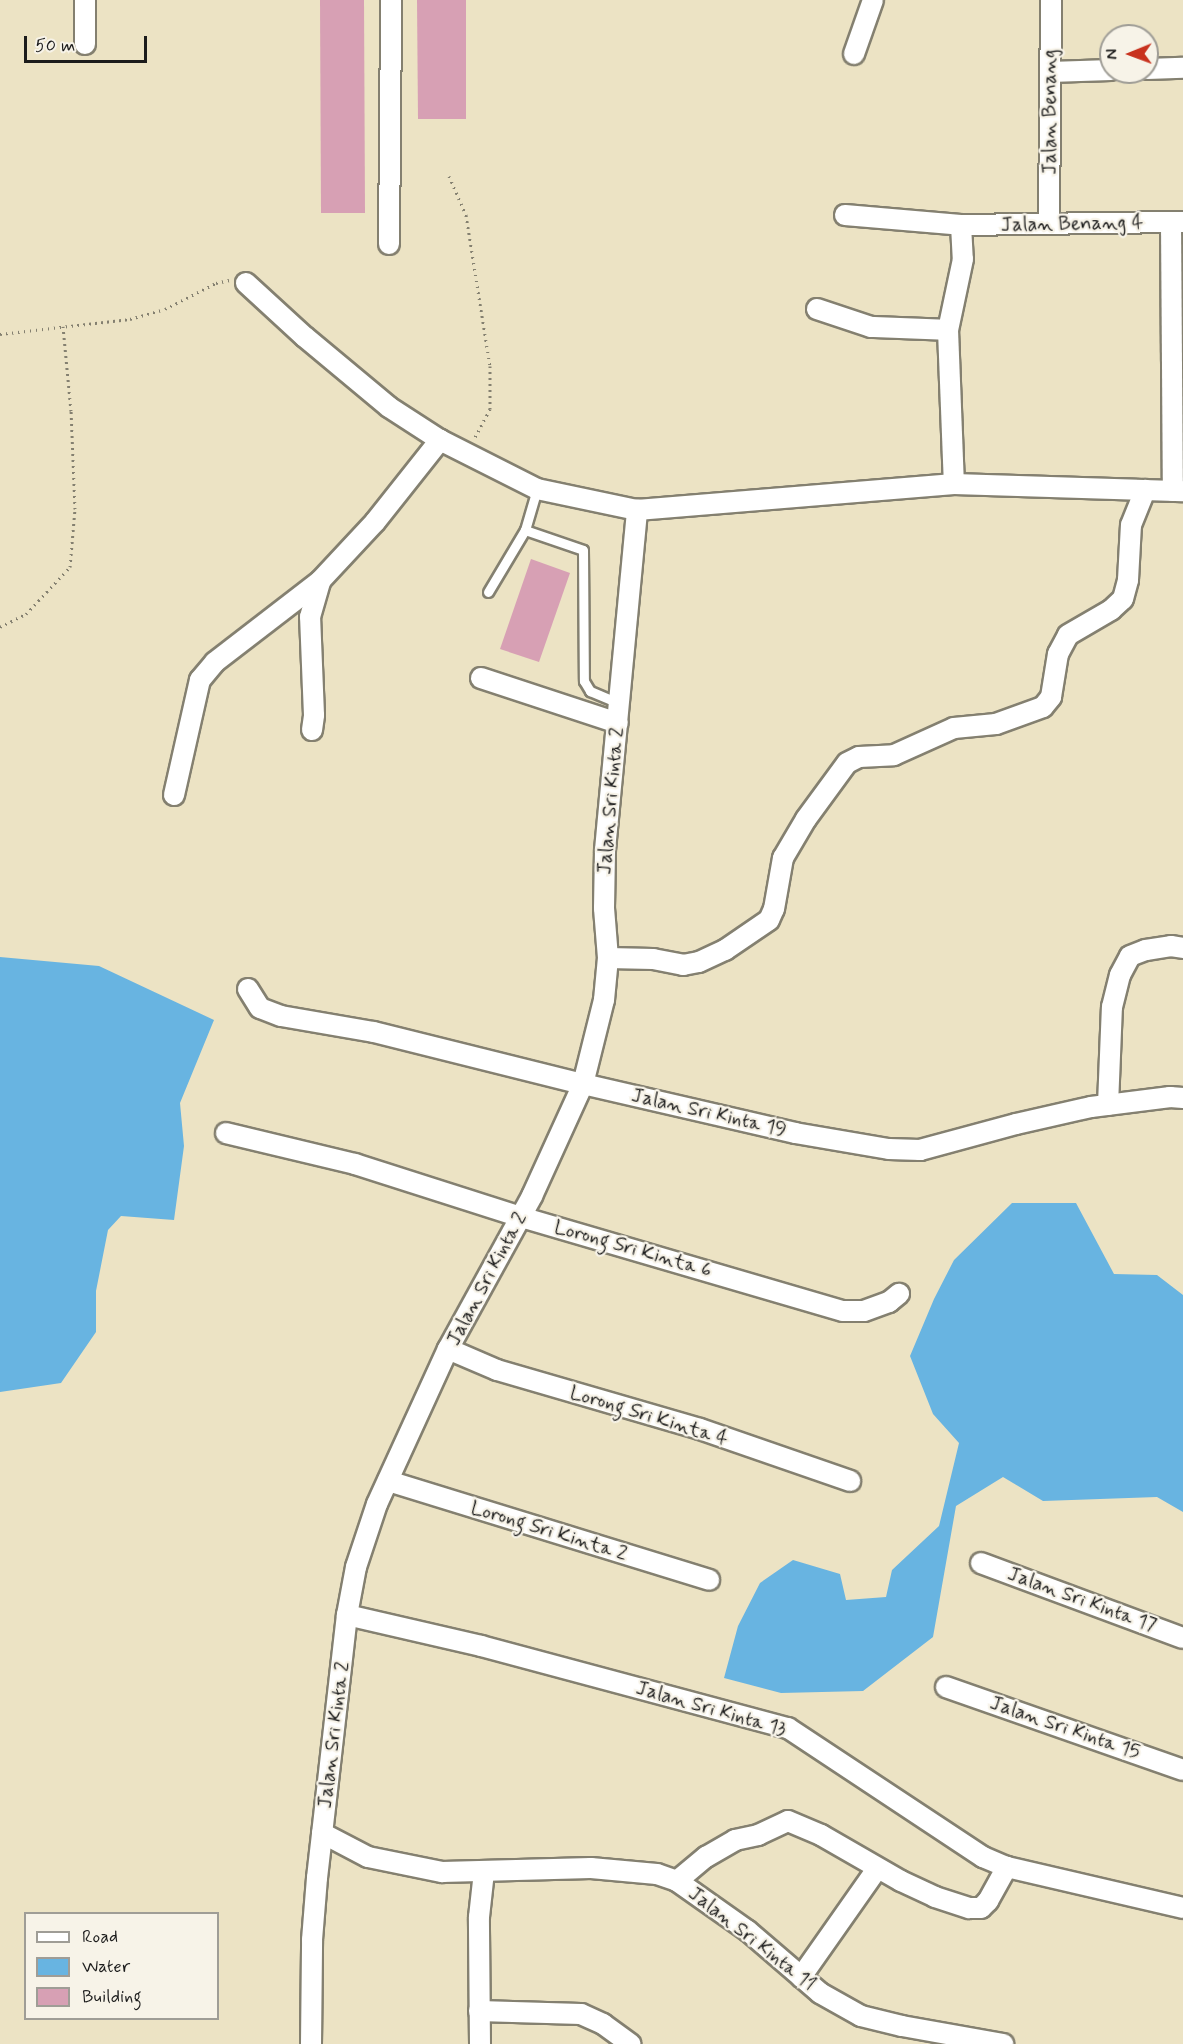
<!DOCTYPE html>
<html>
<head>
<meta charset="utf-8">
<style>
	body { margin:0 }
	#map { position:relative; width:1183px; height:2044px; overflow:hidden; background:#ece3c4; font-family:Mynerve,sans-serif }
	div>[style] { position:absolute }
	.water>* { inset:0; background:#68b4e1 }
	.building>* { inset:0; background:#d7a0b4 }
	.path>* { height:3px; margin-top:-1.5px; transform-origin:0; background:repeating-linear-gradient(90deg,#848070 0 1.5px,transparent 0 6px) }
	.roads { filter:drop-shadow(2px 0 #848070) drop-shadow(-2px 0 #848070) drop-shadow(0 2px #848070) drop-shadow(0 -2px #848070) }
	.lane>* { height:9px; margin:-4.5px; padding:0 4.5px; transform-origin:4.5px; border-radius:4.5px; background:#fff }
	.street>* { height:20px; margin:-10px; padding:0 10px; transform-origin:10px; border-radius:10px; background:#fff }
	span { translate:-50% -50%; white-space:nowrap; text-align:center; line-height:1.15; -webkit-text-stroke:4.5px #f7f3e8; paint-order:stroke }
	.street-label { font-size:20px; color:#1c1c1c }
	.legend { position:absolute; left:24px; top:1912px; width:195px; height:108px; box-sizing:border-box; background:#f7f3e8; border:2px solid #9f9d96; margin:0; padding:8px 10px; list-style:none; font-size:18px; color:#1c1c1c }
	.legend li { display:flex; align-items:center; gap:12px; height:30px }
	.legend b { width:30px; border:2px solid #9f9d96 }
	.north { position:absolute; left:1099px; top:24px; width:60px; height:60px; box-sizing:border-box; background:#f7f3e8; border:2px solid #9f9d96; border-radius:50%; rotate:269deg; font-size:16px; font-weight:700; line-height:24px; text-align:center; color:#1c1c1c }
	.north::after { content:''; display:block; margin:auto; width:21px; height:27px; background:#c8321e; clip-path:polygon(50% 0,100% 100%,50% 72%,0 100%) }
	.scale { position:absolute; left:24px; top:36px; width:123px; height:27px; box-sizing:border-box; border:3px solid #1c1c1c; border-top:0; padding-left:8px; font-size:18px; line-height:21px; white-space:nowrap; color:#1c1c1c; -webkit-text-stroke:4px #f7f3e8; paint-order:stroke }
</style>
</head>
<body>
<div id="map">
	<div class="water">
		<div style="clip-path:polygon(0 957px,99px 966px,214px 1020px,180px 1103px,184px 1146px,174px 1220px,121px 1216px,108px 1230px,96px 1291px,96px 1332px,61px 1383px,0 1392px)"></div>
		<div style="clip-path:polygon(1012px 1203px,1076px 1203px,1114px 1274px,1157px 1275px,1183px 1295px,1183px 1512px,1157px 1497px,1043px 1501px,1003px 1477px,956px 1506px,933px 1637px,863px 1691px,781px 1693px,724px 1678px,738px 1626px,760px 1583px,793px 1560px,840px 1574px,846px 1600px,886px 1597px,892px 1570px,939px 1526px,959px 1443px,933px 1414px,910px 1356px,934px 1299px,954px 1260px)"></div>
	</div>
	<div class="building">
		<div style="clip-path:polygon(320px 0,364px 0,365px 213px,321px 213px)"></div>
		<div style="clip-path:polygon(417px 0,466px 0,466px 119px,418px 119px)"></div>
		<div style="clip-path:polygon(531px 559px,570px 573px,539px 662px,500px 649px)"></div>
	</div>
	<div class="path">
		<div style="left:449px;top:176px;width:43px;rotate:66.4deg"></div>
		<div style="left:466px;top:215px;width:153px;rotate:81deg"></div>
		<div style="left:490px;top:366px;width:43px;rotate:90deg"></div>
		<div style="left:490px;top:409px;width:32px;rotate:118deg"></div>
		<div style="left:0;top:334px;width:131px;rotate:-6.6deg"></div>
		<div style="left:130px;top:319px;width:36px;rotate:-16deg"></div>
		<div style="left:165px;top:309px;width:57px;rotate:-27deg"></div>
		<div style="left:216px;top:283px;width:14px;rotate:-12deg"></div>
		<div style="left:0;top:627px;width:29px;rotate:-27deg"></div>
		<div style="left:26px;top:614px;width:64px;rotate:-46.9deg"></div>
		<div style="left:70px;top:567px;width:58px;rotate:-85.1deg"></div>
		<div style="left:75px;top:509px;width:98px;rotate:-92.3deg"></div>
		<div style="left:71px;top:411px;width:85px;rotate:-95.4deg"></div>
	</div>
	<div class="roads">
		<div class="lane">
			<div style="left:525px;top:530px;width:43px;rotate:-73.7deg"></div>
			<div style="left:488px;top:592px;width:72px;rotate:-59.2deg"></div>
			<div style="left:525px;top:530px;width:61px;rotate:19deg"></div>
			<div style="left:583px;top:550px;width:131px;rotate:89.6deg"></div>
			<div style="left:584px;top:681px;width:12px;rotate:59deg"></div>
			<div style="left:590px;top:691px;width:30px;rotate:23deg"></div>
		</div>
		<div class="street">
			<div style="left:85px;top:0;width:44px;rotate:90deg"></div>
			<div style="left:854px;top:54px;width:57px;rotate:-70.6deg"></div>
			<div style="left:1147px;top:69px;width:36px;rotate:-2deg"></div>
			<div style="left:1050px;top:72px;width:61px;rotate:-1.9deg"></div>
			<div style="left:845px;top:215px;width:116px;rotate:4.9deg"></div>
			<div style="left:961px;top:225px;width:34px;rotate:87deg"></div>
			<div style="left:963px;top:259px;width:73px;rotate:101.9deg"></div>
			<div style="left:948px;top:330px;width:154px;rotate:87.8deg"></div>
			<div style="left:1171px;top:222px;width:269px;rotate:89.6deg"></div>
			<div style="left:1049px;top:224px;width:224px;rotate:-89.5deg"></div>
			<div style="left:961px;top:225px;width:222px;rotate:-0.8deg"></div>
			<div style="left:389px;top:244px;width:244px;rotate:-89.5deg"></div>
			<div style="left:246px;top:283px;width:80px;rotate:42.5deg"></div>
			<div style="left:305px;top:337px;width:109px;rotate:39.8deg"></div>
			<div style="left:389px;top:407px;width:61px;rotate:32.9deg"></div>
			<div style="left:817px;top:309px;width:57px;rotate:18.4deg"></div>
			<div style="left:871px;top:327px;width:77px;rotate:2.2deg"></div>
			<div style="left:481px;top:678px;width:144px;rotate:18.2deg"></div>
			<div style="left:312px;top:730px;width:15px;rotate:-82deg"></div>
			<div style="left:314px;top:715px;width:98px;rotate:-92.3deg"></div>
			<div style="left:310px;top:617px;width:37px;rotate:-74deg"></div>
			<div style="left:320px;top:581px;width:81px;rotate:-47deg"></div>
			<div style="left:375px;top:522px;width:105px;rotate:-51.6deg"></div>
			<div style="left:440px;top:440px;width:109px;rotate:26.8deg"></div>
			<div style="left:537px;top:489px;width:102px;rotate:11.9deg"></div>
			<div style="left:637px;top:510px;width:318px;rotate:-4.7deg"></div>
			<div style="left:954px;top:484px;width:229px;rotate:1.8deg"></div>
			<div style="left:174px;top:795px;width:118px;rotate:-77.3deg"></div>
			<div style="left:200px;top:680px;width:23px;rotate:-50deg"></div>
			<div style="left:215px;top:662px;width:133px;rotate:-37.6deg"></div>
			<div style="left:608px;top:958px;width:45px;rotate:1.3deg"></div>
			<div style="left:653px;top:959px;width:31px;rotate:11deg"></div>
			<div style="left:683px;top:965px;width:16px;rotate:-11deg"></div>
			<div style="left:699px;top:962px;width:29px;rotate:-25deg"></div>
			<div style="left:725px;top:950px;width:53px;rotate:-34.3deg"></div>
			<div style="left:769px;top:920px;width:12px;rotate:-66deg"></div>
			<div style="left:774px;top:909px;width:52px;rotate:-80deg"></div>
			<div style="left:783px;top:858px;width:45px;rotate:-59.5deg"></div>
			<div style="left:806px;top:819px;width:69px;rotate:-53.8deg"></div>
			<div style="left:847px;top:763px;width:13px;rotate:-27deg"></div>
			<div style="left:859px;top:757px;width:35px;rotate:-3deg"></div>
			<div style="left:894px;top:755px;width:66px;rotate:-24.2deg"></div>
			<div style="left:954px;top:728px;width:42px;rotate:-5.4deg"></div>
			<div style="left:996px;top:724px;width:50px;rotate:-19.9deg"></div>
			<div style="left:1043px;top:707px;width:13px;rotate:-51deg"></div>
			<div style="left:1051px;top:697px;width:44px;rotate:-80.8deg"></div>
			<div style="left:1058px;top:654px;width:21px;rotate:-62deg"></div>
			<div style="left:1068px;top:635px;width:50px;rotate:-30.2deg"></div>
			<div style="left:1111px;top:610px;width:16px;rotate:-43deg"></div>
			<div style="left:1123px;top:599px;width:20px;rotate:-75deg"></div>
			<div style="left:1128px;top:580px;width:55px;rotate:-86.9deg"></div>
			<div style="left:1131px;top:525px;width:38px;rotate:-68deg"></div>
			<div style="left:248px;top:989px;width:22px;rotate:58deg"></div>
			<div style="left:260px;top:1008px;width:22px;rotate:21deg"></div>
			<div style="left:281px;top:1016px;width:94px;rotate:9.8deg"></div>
			<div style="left:374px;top:1032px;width:215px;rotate:14deg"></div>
			<div style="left:583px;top:1084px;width:218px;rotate:13deg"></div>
			<div style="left:795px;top:1133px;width:95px;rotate:9.7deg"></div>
			<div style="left:889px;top:1149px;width:31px;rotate:2deg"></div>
			<div style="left:920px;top:1150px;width:99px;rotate:-15.2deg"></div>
			<div style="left:1016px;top:1124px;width:77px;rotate:-12.8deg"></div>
			<div style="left:1091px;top:1107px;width:80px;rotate:-7.2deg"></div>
			<div style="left:1170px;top:1097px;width:13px;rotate:4deg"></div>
			<div style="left:1108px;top:1105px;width:98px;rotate:-87.7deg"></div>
			<div style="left:1112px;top:1007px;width:33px;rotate:-76deg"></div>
			<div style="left:1120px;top:975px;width:21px;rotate:-62deg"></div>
			<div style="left:1130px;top:956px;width:17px;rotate:-21deg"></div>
			<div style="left:1146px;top:950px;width:25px;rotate:-9deg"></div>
			<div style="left:1171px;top:946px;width:12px;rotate:9deg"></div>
			<div style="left:226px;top:1133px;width:133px;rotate:13.5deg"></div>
			<div style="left:355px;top:1164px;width:174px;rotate:17.7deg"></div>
			<div style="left:521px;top:1217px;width:335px;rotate:16.3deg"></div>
			<div style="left:843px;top:1311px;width:21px"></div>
			<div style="left:864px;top:1311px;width:27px;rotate:-20deg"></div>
			<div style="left:889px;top:1302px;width:13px;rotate:-39deg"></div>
			<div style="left:448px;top:1349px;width:53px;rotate:23.2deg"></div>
			<div style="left:497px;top:1370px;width:211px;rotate:16.2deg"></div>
			<div style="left:700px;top:1429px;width:159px;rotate:19.1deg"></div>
			<div style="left:388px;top:1481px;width:336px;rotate:17.1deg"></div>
			<div style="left:981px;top:1563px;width:215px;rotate:20.4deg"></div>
			<div style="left:347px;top:1615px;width:138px;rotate:13deg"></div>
			<div style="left:481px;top:1646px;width:318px;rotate:15deg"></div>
			<div style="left:788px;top:1728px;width:234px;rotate:33.5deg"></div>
			<div style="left:983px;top:1857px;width:26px;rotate:23deg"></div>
			<div style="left:1007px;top:1867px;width:181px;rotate:13.1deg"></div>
			<div style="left:946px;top:1687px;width:251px;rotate:19.3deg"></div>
			<div style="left:322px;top:1833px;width:52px;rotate:27.6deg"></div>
			<div style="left:368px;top:1857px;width:76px;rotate:11.5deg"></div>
			<div style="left:442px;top:1872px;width:149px;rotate:-1.5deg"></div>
			<div style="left:591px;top:1868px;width:66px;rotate:5.2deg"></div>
			<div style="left:657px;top:1874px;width:21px;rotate:19deg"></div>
			<div style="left:677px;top:1881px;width:87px;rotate:35.2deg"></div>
			<div style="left:748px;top:1931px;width:95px;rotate:40.7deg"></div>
			<div style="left:820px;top:1993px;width:47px;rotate:29.3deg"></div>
			<div style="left:861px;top:2016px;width:42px;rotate:13.7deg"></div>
			<div style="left:902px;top:2026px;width:103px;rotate:10.1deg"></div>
			<div style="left:677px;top:1881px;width:38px;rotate:-40deg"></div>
			<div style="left:706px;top:1857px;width:34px;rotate:-30deg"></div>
			<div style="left:735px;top:1840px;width:24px;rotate:-12deg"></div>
			<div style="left:758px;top:1835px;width:33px;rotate:-25deg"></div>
			<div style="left:788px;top:1821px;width:36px;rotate:23deg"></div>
			<div style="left:821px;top:1835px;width:92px;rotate:29.9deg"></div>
			<div style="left:901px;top:1881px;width:38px;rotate:25deg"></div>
			<div style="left:935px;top:1897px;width:36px;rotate:18deg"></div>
			<div style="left:969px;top:1908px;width:12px"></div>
			<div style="left:981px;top:1908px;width:10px;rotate:-45deg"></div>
			<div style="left:988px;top:1901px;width:39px;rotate:-61deg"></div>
			<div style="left:801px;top:1977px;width:132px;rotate:-54.9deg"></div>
			<div style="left:479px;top:2011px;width:102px;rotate:1.7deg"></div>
			<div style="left:581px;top:2014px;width:24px;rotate:24deg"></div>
			<div style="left:603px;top:2024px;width:34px;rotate:36deg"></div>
			<div style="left:311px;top:2044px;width:104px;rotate:-89.4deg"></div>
			<div style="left:312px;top:1940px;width:62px;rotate:-85.4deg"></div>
			<div style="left:317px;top:1878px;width:265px;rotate:-83.5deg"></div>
			<div style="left:347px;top:1615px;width:49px;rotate:-79.4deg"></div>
			<div style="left:356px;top:1567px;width:66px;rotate:-71.6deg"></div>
			<div style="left:377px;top:1504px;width:170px;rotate:-65.4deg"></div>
			<div style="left:448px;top:1349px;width:175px;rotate:-61.2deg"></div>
			<div style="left:532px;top:1196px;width:123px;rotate:-65.5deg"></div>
			<div style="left:583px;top:1084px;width:87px;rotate:-76deg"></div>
			<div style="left:604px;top:1000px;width:42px;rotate:-84.6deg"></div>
			<div style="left:608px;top:958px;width:50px;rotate:-94.6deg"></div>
			<div style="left:604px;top:908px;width:58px;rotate:-89deg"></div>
			<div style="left:605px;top:850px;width:342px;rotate:-84.6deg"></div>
			<div style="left:480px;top:2044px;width:127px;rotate:-90.5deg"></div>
			<div style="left:479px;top:1917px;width:45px;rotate:-83.7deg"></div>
		</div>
	</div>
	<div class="street-label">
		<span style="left:1050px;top:112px;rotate:-90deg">Jalan Benang</span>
		<span style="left:1072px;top:224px;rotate:-1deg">Jalan Benang 4</span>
		<span style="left:611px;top:801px;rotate:-85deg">Jalan Sri Kinta 2</span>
		<span style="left:709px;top:1113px;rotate:13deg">Jalan Sri Kinta 19</span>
		<span style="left:633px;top:1249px;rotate:16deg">Lorong Sri Kinta 6</span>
		<span style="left:487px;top:1279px;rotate:-62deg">Jalan Sri Kinta 2</span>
		<span style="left:649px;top:1416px;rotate:17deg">Lorong Sri Kinta 4</span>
		<span style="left:549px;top:1531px;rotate:17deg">Lorong Sri Kinta 2</span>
		<span style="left:1082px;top:1600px;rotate:20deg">Jalan Sri Kinta 17</span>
		<span style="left:711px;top:1709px;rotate:16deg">Jalan Sri Kinta 13</span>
		<span style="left:1065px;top:1728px;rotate:19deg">Jalan Sri Kinta 15</span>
		<span style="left:334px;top:1735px;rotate:-83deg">Jalan Sri Kinta 2</span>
		<span style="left:752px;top:1939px;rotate:38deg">Jalan Sri Kinta 11</span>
	</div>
	<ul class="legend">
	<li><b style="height:8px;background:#fff"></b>Road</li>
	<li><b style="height:16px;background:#68b4e1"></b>Water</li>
	<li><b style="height:16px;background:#d7a0b4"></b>Building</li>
	</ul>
	<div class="north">N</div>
	<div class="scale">50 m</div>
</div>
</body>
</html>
